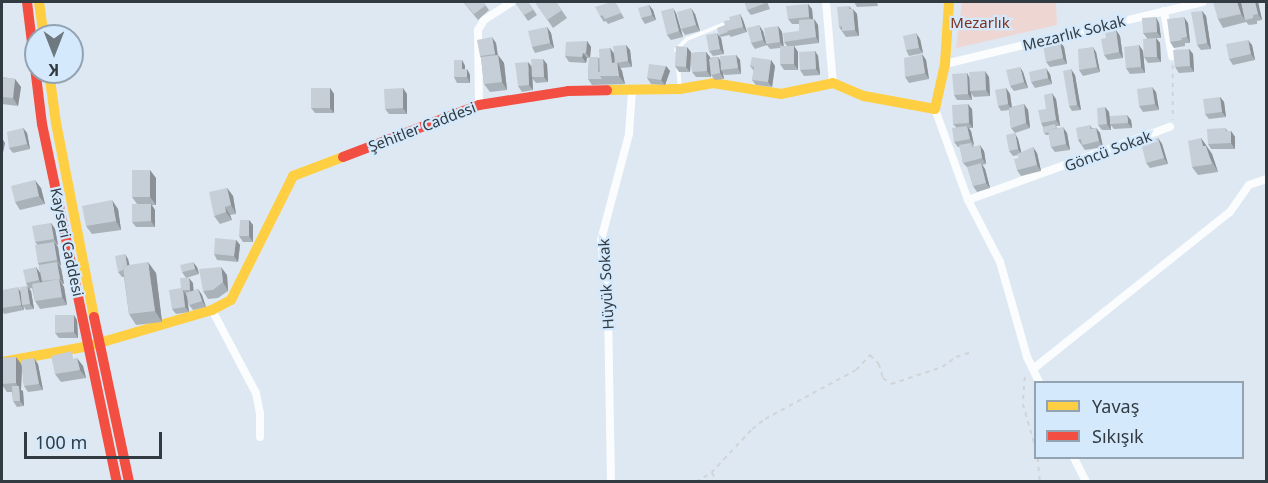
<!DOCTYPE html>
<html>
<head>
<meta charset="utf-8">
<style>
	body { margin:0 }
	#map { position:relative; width:1268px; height:483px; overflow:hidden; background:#dde8f3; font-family:"Noto Sans",sans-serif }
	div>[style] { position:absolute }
	.green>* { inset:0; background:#eed6d3 }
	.path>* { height:1.5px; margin-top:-0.75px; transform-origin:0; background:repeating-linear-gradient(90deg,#d1d4d7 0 4.5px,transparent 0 9px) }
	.lane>* { height:4px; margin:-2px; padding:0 2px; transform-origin:2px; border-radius:2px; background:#fafcfd }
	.street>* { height:8px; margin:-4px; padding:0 4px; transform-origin:4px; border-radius:4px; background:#fafcfd }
	.slow>* { height:10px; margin:-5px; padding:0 5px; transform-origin:5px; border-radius:5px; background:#ffcf43 }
	.jam>* { height:10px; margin:-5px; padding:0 5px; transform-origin:5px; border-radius:5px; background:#f24e42 }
	.wall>* { inset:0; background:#aab2b9 }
	.shaded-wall>* { inset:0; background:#8b9196 }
	.building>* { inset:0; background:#c6cfd7 }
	span { translate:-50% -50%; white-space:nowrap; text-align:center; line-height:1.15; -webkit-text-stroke:4.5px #d4e9fc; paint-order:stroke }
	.park-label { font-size:15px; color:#7f301c }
	.street-label { font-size:15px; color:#323b42 }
	.frame { position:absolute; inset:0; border:3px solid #323b42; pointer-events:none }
	.legend { position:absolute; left:1034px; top:381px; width:210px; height:78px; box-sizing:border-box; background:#d4e9fc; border:2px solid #93a3b2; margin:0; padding:8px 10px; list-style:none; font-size:18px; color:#323b42 }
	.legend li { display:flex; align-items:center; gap:12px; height:30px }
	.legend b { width:30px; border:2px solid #93a3b2 }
	.north { position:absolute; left:24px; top:24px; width:60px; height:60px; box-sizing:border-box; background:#d4e9fc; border:2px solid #93a3b2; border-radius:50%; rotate:180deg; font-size:16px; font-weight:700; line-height:24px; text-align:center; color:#323b42 }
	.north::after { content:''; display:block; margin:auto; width:21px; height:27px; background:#6e7880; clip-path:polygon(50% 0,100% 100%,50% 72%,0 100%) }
	.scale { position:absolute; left:24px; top:432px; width:138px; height:27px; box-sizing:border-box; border:3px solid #323b42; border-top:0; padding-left:8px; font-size:18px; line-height:21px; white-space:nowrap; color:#323b42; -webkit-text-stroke:4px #d4e9fc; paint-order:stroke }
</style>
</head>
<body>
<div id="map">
	<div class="green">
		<div style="clip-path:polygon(962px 2px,1056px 2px,1057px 25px,956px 48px)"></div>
	</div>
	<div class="path">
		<div style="left:1173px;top:65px;width:55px;rotate:90deg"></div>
		<div style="left:1025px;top:377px;width:27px;rotate:94deg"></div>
		<div style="left:1023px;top:404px;width:47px;rotate:73.9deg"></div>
		<div style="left:1038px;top:458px;width:24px;rotate:85deg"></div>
		<div style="left:712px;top:473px;width:11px;rotate:56deg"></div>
		<div style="left:696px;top:482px;width:17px;rotate:-31deg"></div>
		<div style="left:711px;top:473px;width:60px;rotate:-47deg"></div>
		<div style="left:752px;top:429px;width:16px;rotate:-38deg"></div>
		<div style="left:765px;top:419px;width:103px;rotate:-28.3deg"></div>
		<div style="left:856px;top:370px;width:21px;rotate:-47deg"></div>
		<div style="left:870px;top:355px;width:13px;rotate:45deg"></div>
		<div style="left:879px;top:364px;width:15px;rotate:74deg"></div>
		<div style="left:883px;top:378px;width:10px;rotate:37deg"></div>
		<div style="left:891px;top:384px;width:54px;rotate:-18.4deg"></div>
		<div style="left:942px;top:367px;width:17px;rotate:-36deg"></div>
		<div style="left:956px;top:357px;width:16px;rotate:-18deg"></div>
	</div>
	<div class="lane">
		<div style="left:676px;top:50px;width:16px;rotate:-45deg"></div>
		<div style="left:687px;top:39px;width:38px;rotate:-22deg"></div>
		<div style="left:678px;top:66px;width:22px;rotate:85deg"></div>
	</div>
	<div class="street">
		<div style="left:826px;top:2px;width:81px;rotate:85.1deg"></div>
		<div style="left:1164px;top:11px;width:46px;rotate:79.9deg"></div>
		<div style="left:945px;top:64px;width:265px;rotate:-13.5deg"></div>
		<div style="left:479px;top:105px;width:75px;rotate:-90.8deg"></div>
		<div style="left:478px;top:30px;width:12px;rotate:-59deg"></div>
		<div style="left:484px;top:20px;width:33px;rotate:-33deg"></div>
		<div style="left:935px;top:109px;width:97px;rotate:70.1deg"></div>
		<div style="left:968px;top:200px;width:70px;rotate:62.7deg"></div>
		<div style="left:1000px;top:262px;width:99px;rotate:74.1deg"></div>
		<div style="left:1027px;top:357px;width:28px;rotate:64deg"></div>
		<div style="left:968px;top:200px;width:215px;rotate:-19.9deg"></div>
		<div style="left:212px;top:310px;width:94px;rotate:62.1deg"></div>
		<div style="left:256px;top:393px;width:21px;rotate:79deg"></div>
		<div style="left:260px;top:414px;width:23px;rotate:90deg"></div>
		<div style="left:1033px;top:369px;width:252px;rotate:-38.6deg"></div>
		<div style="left:1230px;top:212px;width:33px;rotate:-55deg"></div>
		<div style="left:1249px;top:185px;width:18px;rotate:-19deg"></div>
		<div style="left:1074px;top:458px;width:27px;rotate:63deg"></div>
		<div style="left:611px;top:482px;width:177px;rotate:-91deg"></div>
		<div style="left:608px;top:305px;width:65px;rotate:-96.1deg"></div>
		<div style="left:601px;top:240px;width:110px;rotate:-75.2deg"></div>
		<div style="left:629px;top:134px;width:44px;rotate:-86.1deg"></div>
	</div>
	<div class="slow">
		<div style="left:39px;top:2px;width:34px;rotate:82deg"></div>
		<div style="left:49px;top:72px;width:51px;rotate:82.2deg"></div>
		<div style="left:56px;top:123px;width:198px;rotate:78.9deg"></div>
		<div style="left:607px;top:90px;width:73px;rotate:-0.8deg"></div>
		<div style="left:680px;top:89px;width:34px;rotate:-10deg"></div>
		<div style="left:713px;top:83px;width:69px;rotate:9.2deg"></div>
		<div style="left:781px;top:94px;width:53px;rotate:-11.9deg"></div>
		<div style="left:833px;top:83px;width:34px;rotate:23deg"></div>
		<div style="left:864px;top:96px;width:72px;rotate:10.4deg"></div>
		<div style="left:935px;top:109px;width:46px;rotate:-77.5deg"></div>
		<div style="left:945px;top:64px;width:62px;rotate:-86.3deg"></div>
		<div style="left:2px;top:362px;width:88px;rotate:-10.4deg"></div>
		<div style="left:89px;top:346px;width:128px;rotate:-16.3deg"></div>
		<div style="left:212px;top:310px;width:21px;rotate:-28deg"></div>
		<div style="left:231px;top:300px;width:139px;rotate:-63.4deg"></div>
		<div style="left:293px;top:176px;width:53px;rotate:-20.8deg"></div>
	</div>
	<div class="jam">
		<div style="left:27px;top:2px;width:123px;rotate:83deg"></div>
		<div style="left:42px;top:124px;width:366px;rotate:78.2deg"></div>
		<div style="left:343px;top:157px;width:146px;rotate:-20.9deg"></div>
		<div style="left:479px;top:105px;width:90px;rotate:-8.9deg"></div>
		<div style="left:568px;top:91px;width:39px;rotate:-1deg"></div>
		<div style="left:94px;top:317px;width:169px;rotate:78deg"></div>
	</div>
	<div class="wall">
		<div style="clip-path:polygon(483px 2px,489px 10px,478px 20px,464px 3px)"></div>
		<div style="clip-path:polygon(515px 2px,528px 2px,537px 15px,528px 21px)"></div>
		<div style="clip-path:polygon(535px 2px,556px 2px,567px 18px,553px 28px)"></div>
		<div style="clip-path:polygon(615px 2px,624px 18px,608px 24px,606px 21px,604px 22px,600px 16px)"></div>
		<div style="clip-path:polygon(745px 2px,767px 2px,770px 9px,751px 15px,747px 10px)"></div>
		<div style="clip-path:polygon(854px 2px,877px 2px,878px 6px,857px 7px)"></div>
		<div style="clip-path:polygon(1215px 2px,1240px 2px,1242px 4px,1258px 2px,1262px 20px,1257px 21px,1257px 24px,1249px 25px,1246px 22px,1223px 28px,1218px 19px)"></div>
		<div style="clip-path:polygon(808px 4px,812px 9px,813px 19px,814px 19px,818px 25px,819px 43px,794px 46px,798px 52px,798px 70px,784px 70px,780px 64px,780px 48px,770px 49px,767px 45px,755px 49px,751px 43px,763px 31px,765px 40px,778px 26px,782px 32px,783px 46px,787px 46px,784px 42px,799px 31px,799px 24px,792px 24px,788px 19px)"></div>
		<div style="clip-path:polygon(649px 5px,653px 10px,656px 20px,645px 24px,641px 18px)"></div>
		<div style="clip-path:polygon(849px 6px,857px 14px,859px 36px,846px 37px,839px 27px)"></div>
		<div style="clip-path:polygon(1202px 11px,1206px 16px,1211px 49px,1201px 50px,1197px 45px)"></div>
		<div style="clip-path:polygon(676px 13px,683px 37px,671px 40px,667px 35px)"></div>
		<div style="clip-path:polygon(695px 14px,700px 31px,685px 35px,681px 29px)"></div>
		<div style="clip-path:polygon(740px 14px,743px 20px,747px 32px,731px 37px,729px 35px,721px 37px,719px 35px,730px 20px)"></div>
		<div style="clip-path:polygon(1159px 23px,1161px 38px,1156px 38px,1160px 43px,1161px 62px,1148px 63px,1144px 57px,1147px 38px,1143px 33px)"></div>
		<div style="clip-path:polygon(1188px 23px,1190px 43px,1185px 43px,1185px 46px,1174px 48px,1170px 42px)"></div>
		<div style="clip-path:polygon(547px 27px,551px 33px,554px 48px,535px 53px,532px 47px)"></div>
		<div style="clip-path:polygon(1116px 30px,1120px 36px,1123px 58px,1108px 60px,1104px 55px,1106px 38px)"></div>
		<div style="clip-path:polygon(721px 38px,724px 54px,713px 56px,709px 51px)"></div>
		<div style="clip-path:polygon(920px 39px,923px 53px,909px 56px,906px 50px)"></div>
		<div style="clip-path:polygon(587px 41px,591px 47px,590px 57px,599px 58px,610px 48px,614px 53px,626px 45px,630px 50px,632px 67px,620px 68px,622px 71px,625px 84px,592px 85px,588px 79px,589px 58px,587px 58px,586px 63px,569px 62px,565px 56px)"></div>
		<div style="clip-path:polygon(1060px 42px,1064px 47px,1067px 64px,1050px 67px,1046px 62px)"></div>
		<div style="clip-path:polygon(496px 43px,498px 55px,504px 63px,507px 90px,490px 92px,484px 84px,481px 58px,480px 56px)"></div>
		<div style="clip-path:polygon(1139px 45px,1143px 51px,1145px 73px,1130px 74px,1126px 68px)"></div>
		<div style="clip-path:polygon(1252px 45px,1255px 60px,1233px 65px,1229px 59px)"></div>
		<div style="clip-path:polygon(1189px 49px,1193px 54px,1194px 72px,1179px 73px,1175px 67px)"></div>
		<div style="clip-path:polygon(815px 51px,818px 56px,820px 75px,804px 76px,800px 70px)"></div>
		<div style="clip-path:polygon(706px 52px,710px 58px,718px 57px,720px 61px,736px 55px,740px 60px,741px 74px,725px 75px,723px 73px,724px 79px,715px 80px,711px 75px,711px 77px,696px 77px,692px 72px,691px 53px,690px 72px,679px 72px,675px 66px,691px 53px)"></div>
		<div style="clip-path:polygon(1096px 52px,1100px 72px,1083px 76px,1079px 70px)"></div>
		<div style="clip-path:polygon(922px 54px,926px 60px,929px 79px,909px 83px,905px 77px)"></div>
		<div style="clip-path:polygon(462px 60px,465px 66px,465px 69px,467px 69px,470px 75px,470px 83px,457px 83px,454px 77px)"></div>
		<div style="clip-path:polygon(771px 60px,775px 66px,772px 87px,756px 85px,752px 80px,754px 71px,750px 66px)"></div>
		<div style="clip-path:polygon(547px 64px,548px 82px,536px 83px,532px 78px,533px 90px,522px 92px,518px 86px,532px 67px)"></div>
		<div style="clip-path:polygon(666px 66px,670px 71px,665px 85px,651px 84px,647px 78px)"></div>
		<div style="clip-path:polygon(1023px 72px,1028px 88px,1014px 91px,1010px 86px)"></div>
		<div style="clip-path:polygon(967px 73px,969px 77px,989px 77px,990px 96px,974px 97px,971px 93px,972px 100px,957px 100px,954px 95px)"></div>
		<div style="clip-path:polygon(1050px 74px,1052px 84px,1035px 88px,1031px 82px)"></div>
		<div style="clip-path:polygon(1075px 75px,1081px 110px,1072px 111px,1069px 106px)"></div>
		<div style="clip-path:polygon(2px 77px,15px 79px,21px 87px,18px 106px,2px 104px)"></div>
		<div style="clip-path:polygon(330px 88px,334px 94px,334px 113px,315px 113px,311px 108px)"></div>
		<div style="clip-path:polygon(1006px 88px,1010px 94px,1012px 107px,1024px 104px,1028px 110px,1030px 128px,1015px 133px,1011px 128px,1009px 110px,1001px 111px,998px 106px)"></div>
		<div style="clip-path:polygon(1156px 92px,1159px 110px,1143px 112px,1139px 106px)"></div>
		<div style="clip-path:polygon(407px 94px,407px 114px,389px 114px,385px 109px)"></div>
		<div style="clip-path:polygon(1220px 97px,1224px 102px,1226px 117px,1209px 119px,1205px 114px)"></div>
		<div style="clip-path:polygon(1056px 99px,1060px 126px,1056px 126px,1057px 128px,1067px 133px,1070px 150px,1055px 152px,1051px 147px,1049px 135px,1046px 135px,1044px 133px,1043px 127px,1041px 123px,1046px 109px)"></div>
		<div style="clip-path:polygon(1105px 107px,1109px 112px,1111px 130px,1102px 130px,1098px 125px)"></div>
		<div style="clip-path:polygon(972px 109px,973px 128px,969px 128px,971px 131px,974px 145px,973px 145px,974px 147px,984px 151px,986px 164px,982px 165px,985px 169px,990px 188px,977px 192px,973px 186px,968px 168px,963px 163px,960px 147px,958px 147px,954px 142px,956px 127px,953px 124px)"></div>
		<div style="clip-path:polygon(1131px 120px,1132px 128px,1114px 129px,1110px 124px)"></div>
		<div style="clip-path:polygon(1090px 125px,1092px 128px,1096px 128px,1100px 133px,1103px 147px,1085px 150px,1078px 140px)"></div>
		<div style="clip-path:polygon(23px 128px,27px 133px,30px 149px,13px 153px,9px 148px)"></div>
		<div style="clip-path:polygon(1225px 128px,1228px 131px,1231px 131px,1235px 137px,1235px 149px,1211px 149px,1208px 144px)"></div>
		<div style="clip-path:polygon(1158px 138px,1162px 144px,1168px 164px,1150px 168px,1146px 163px)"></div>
		<div style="clip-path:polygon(1201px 138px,1212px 154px,1218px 172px,1198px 175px,1192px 167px)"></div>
		<div style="clip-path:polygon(1018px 139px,1021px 152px,1037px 153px,1041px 171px,1021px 176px,1017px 170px,1019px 158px,1018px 155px,1013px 156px,1009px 151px)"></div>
		<div style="clip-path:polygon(156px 178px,156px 205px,152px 205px,155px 210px,155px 227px,136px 227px,132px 222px,137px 204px,132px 197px)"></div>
		<div style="clip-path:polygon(41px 188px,45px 204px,20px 210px,15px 202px)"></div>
		<div style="clip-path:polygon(227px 188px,233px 196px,236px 214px,230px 215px,232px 220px,220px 224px,214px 216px)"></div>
		<div style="clip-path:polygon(118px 209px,121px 230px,92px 234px,86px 226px)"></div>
		<div style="clip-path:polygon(249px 220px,253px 225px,253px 242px,243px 242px,239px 236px)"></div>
		<div style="clip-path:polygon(51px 223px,55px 229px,58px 245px,56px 245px,58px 247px,61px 266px,60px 266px,61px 268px,64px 284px,62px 284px,64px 287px,67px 305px,40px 309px,35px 301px,32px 288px,29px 289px,26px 283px,36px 267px,40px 273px,39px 265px,38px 263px,37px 244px,35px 242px)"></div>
		<div style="clip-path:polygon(236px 240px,240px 245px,238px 262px,217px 260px,214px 254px)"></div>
		<div style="clip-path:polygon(128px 259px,129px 265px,156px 273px,162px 322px,136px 325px,129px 314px,124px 277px,122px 277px,118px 272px)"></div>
		<div style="clip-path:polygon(197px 267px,199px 274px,186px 278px,182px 272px)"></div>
		<div style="clip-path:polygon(227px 275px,228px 291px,218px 298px,208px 299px,203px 291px)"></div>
		<div style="clip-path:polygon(193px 283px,193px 291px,198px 289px,202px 295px,206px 307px,193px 310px,189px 305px,187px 299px,189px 312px,176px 314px,172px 309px,181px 288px)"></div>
		<div style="clip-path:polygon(2px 290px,31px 291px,34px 309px,26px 310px,24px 307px,24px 310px,4px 314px,2px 310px)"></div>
		<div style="clip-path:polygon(77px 320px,78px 338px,59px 338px,55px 333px)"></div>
		<div style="clip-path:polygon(16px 357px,21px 365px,38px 364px,43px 390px,28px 392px,24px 386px,22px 367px,21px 390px,23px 391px,24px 406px,17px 407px,13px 401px,12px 392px,7px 392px,2px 385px,2px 358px)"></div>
		<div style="clip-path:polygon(76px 358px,83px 366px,86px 378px,61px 382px,55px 374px)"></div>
	</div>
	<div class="shaded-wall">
		<div style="clip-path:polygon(1237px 2px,1240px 2px,1242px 4px,1245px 20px,1241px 14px)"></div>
		<div style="clip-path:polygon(1255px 2px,1258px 2px,1262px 20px,1258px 14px)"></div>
		<div style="clip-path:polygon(808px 4px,812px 9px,813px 22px,809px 17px)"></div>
		<div style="clip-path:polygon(649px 5px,653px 10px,656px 20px,652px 15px)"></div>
		<div style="clip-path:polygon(673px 8px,676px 13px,683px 37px,679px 31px)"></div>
		<div style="clip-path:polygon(691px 8px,695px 14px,700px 31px,696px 25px)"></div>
		<div style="clip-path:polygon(853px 9px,857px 14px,859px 36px,855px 30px)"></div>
		<div style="clip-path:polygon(1202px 11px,1206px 16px,1211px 49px,1207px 43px)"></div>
		<div style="clip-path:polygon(740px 14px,743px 20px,747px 32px,743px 27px)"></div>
		<div style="clip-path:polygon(1156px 17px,1159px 23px,1161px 38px,1157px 32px)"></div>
		<div style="clip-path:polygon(1184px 17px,1188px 23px,1190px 43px,1187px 37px)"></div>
		<div style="clip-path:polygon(814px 19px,818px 25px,819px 43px,816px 37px)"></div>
		<div style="clip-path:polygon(759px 25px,763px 31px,767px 46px,763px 40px)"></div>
		<div style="clip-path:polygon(778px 26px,782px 32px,784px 48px,780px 42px)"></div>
		<div style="clip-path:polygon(547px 27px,551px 33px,554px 48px,550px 43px)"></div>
		<div style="clip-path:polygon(1116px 30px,1120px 36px,1123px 58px,1119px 52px)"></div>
		<div style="clip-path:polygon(717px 33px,721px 38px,724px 54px,720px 49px)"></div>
		<div style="clip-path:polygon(916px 33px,920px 39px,923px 53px,919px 48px)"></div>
		<div style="clip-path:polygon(492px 37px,496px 43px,498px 59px,495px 54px)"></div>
		<div style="clip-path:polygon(1156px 38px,1160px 43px,1161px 62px,1157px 57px)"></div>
		<div style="clip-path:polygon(1248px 40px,1252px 45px,1255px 60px,1251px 54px)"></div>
		<div style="clip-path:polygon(587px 41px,591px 47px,590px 58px,586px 53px)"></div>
		<div style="clip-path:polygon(1060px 42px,1064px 47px,1067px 64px,1063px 58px)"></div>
		<div style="clip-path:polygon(626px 45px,630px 50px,632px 67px,628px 61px)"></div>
		<div style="clip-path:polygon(1139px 45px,1143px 51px,1145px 73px,1141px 67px)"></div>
		<div style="clip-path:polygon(794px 46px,798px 52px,798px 70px,794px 64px)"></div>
		<div style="clip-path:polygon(687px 47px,691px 52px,690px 72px,686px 67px)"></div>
		<div style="clip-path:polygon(1093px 47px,1096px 52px,1100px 72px,1097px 67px)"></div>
		<div style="clip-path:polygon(610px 48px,616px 57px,617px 62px,612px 63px)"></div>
		<div style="clip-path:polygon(1189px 49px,1193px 54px,1194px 72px,1190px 66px)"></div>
		<div style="clip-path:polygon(815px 51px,818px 56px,820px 75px,816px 69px)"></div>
		<div style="clip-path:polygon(706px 52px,710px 57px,711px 77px,707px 71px)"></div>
		<div style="clip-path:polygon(583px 53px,587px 58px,586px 63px,582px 57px)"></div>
		<div style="clip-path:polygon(922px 54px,926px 60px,929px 79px,925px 73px)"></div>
		<div style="clip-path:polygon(498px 55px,504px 63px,507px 90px,502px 82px)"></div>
		<div style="clip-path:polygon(736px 55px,740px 60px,741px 74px,738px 68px)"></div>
		<div style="clip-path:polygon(718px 57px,722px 63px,721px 70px,723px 73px,724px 79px,720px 73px)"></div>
		<div style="clip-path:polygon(543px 59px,547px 64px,548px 82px,544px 77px)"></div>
		<div style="clip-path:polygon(462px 60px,465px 66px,465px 75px,462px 69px)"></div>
		<div style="clip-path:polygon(771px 60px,775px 66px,772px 87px,768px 82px)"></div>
		<div style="clip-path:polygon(528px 62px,532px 67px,533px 90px,529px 85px)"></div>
		<div style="clip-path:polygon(617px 62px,622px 71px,625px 84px,619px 76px)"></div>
		<div style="clip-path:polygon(666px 66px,670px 71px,665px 85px,661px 80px)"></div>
		<div style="clip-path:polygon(1020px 67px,1023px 72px,1028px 88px,1024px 82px)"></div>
		<div style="clip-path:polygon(1046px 68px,1050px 74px,1052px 84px,1048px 78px)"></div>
		<div style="clip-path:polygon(467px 69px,470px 75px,470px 83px,467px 77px)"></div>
		<div style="clip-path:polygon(1071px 69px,1075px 75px,1081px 110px,1077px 105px)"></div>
		<div style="clip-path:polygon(985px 71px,989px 77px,990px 96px,986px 90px)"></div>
		<div style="clip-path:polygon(967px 73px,970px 79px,970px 91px,971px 93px,972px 100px,968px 94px)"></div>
		<div style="clip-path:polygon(15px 79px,21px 87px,18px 106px,13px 98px)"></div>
		<div style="clip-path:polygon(1152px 87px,1156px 92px,1159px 110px,1155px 104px)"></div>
		<div style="clip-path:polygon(330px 88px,334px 94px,334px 113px,330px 108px)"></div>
		<div style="clip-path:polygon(403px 88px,407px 94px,407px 114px,403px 108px)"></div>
		<div style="clip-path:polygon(1006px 88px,1010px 94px,1012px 110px,1008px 104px)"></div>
		<div style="clip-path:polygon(1052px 93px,1056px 99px,1060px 126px,1056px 120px)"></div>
		<div style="clip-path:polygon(1220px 97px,1224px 102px,1226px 117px,1222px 112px)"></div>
		<div style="clip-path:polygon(968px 104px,972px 109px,973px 128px,969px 123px)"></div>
		<div style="clip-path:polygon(1024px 104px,1028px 110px,1030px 128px,1026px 123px)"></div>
		<div style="clip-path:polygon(1105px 107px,1109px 112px,1111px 130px,1107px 124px)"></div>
		<div style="clip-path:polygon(1127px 115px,1131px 120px,1132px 128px,1128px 123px)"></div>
		<div style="clip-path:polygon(967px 126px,971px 131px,974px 145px,970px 139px)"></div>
		<div style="clip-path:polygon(1063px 127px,1067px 133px,1070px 150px,1066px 144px)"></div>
		<div style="clip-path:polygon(23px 128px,27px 133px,30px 149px,27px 144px)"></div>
		<div style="clip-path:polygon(1096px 128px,1100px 133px,1103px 147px,1099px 141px)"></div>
		<div style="clip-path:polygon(1231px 131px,1235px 137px,1235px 149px,1231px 143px)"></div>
		<div style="clip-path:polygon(1015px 133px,1018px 139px,1022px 155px,1018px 149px)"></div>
		<div style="clip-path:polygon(2px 138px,5px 143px,2px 158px)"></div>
		<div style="clip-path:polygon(1158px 138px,1162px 144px,1168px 164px,1164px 158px)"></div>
		<div style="clip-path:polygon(1201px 138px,1212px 154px,1218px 172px,1203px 146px)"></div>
		<div style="clip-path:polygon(980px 145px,984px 151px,986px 164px,982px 158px)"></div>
		<div style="clip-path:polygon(1033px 147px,1037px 153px,1041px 171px,1037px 165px)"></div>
		<div style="clip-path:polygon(981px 163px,985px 169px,990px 188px,986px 183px)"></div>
		<div style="clip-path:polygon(150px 170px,156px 178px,156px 205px,150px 197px)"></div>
		<div style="clip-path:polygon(35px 180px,41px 188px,45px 204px,39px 196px)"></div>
		<div style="clip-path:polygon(227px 188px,233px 196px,236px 214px,231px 205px)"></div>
		<div style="clip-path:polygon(112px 200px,118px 209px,121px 230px,116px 221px)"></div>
		<div style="clip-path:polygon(151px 204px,155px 210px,155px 227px,151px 221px)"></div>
		<div style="clip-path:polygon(225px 207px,230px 215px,232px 220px,226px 212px)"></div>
		<div style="clip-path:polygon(249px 220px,253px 225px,253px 242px,249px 236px)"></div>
		<div style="clip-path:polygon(51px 223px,55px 229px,58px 245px,54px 239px)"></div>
		<div style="clip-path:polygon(236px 240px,240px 245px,238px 262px,234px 256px)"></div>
		<div style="clip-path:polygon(54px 242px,58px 247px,61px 266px,57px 260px)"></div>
		<div style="clip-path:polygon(125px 254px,128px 259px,132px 275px,128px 270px)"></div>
		<div style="clip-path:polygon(57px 262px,61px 268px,64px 284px,60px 279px)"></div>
		<div style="clip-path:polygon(148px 262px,156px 273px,162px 322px,155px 311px)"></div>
		<div style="clip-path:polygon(193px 262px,197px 267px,199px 274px,195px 269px)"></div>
		<div style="clip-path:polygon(36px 267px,40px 273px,43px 286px,39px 280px)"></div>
		<div style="clip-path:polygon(221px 267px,227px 275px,228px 291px,223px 282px)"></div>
		<div style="clip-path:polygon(189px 278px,193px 283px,194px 295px,190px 290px)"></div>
		<div style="clip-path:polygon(59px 279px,64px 287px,67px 305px,62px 297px)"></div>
		<div style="clip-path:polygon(27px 286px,31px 291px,34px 309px,30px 304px)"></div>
		<div style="clip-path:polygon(18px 287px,21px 293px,22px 305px,24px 310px,21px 305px)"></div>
		<div style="clip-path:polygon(198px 289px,202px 295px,206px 307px,202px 301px)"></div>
		<div style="clip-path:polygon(183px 290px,187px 296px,189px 312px,185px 307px)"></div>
		<div style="clip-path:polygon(74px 315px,77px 320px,78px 338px,74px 332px)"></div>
		<div style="clip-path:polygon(16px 357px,22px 365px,21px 390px,23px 391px,24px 406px,20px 401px,19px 388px,16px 383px)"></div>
		<div style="clip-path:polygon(34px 358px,38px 364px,43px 390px,39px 384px)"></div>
		<div style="clip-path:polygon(77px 358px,83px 366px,86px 378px,80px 370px)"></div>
	</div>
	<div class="building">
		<div style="clip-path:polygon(466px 2px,483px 2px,486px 5px,474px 14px,464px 3px)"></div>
		<div style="clip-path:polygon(515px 2px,528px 2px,533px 10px,524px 15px)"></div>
		<div style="clip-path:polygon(535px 2px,556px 2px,562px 10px,547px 20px)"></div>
		<div style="clip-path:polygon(611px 2px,615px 2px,621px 13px,605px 19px,602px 15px,600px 16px,595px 7px)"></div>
		<div style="clip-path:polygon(745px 2px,765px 2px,766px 3px,747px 10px)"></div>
		<div style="clip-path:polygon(1213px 2px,1237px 2px,1241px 14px,1218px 19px)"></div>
		<div style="clip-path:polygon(1241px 2px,1255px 2px,1258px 14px,1253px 15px,1253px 18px,1245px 20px)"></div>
		<div style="clip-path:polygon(808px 4px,809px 17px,788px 19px,786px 6px)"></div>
		<div style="clip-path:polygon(649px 5px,652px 15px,641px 18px,638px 8px)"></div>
		<div style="clip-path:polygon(849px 6px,849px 9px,853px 9px,855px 30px,842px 31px,842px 26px,839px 27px,837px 7px)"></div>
		<div style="clip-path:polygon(673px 8px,679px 31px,667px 35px,661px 11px)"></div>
		<div style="clip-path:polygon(691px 8px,696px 25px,681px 29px,677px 12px)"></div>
		<div style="clip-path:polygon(1202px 11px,1207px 43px,1197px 45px,1191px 12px)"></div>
		<div style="clip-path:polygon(740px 14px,743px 27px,727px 31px,724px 21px,730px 20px,729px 17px)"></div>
		<div style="clip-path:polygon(1156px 17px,1157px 32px,1143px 33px,1142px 18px)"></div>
		<div style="clip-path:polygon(1184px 17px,1187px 37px,1181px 38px,1182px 40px,1170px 42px,1167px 19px)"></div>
		<div style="clip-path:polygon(814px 19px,816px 37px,784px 42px,783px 33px,799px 31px,799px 20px)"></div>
		<div style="clip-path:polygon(725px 25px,727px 31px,728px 32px,719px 35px,717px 28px)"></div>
		<div style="clip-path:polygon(759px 25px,763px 40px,751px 43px,747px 28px)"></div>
		<div style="clip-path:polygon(778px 26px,780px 42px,766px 44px,764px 28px)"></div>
		<div style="clip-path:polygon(547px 27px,550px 43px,532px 47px,528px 31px)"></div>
		<div style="clip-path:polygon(1116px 30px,1119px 52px,1104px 55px,1101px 39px,1106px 38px,1105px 32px)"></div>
		<div style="clip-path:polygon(717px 33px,720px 49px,709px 51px,706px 35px)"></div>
		<div style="clip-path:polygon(916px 33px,919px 48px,906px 50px,903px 36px)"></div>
		<div style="clip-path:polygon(492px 37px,495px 54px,480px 56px,477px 40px)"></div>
		<div style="clip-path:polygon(1156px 38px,1157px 57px,1144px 57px,1143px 39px)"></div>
		<div style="clip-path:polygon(1248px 40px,1251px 54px,1229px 59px,1226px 44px)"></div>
		<div style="clip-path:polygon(587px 41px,586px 53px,583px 53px,582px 57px,565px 56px,566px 42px)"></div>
		<div style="clip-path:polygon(1060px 42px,1063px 58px,1046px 62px,1043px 45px)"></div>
		<div style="clip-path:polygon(626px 45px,628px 61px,615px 63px,613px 46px)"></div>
		<div style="clip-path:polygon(1139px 45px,1141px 67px,1126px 68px,1124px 47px)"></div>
		<div style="clip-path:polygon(676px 46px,687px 47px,686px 67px,675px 66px)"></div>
		<div style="clip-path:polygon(780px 46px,794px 46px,794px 64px,780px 64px)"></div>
		<div style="clip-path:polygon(1093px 47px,1097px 67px,1079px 70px,1078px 49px)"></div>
		<div style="clip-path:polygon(610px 48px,612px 63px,617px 62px,619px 76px,600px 76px,599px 49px)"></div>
		<div style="clip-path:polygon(1189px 49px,1190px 66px,1175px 67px,1173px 50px)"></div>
		<div style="clip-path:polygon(815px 51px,816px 69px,800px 70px,799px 52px)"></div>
		<div style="clip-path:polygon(706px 52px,707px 71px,692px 72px,691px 53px)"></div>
		<div style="clip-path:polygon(922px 54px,925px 73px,905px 77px,904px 58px)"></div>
		<div style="clip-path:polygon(498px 55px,502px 82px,484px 84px,481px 57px)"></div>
		<div style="clip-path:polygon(736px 55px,738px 68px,721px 70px,720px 56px)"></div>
		<div style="clip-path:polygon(589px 57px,598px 57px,598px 72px,600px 72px,600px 76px,602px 79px,588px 79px)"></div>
		<div style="clip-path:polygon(718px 57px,720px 73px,711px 75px,709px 59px)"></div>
		<div style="clip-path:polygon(752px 57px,771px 60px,768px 82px,752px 80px,754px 67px,750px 66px)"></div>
		<div style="clip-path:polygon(531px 59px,543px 59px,544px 77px,532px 77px)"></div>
		<div style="clip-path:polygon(454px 60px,462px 60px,462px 69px,467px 69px,467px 77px,454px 77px)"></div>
		<div style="clip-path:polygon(528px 62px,529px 85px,518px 86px,515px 63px)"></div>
		<div style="clip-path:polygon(649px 64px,666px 66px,661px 80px,647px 78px)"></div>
		<div style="clip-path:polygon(1020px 67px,1024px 82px,1010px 86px,1006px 70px)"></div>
		<div style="clip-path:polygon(1046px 68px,1048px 78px,1031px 82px,1029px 72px)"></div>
		<div style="clip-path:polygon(1071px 69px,1077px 105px,1069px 106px,1063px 71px)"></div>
		<div style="clip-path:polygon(985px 71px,986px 90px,970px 91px,969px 72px)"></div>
		<div style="clip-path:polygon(967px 73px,968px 94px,954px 95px,952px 74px)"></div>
		<div style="clip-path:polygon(2px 77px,15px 79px,13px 98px,2px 97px)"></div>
		<div style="clip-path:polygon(1152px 87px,1155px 104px,1139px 106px,1137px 89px)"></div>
		<div style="clip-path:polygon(311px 88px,330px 88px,330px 108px,311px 108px)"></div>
		<div style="clip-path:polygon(403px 88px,403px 108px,385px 109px,384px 89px)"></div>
		<div style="clip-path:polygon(1006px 88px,1008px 104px,998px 106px,995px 90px)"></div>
		<div style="clip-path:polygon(1052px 93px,1056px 120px,1041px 123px,1038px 110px,1046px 109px,1044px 95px)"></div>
		<div style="clip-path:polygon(1220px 97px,1222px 112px,1205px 114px,1203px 99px)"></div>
		<div style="clip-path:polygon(968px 104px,969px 123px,953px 124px,952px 105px)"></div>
		<div style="clip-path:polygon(1024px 104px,1026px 123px,1011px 128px,1009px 108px)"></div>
		<div style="clip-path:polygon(1105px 107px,1107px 124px,1098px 125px,1097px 108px)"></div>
		<div style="clip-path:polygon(1127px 115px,1128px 123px,1110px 124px,1110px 116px)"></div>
		<div style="clip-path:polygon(1055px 124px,1056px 128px,1048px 130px,1049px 132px,1044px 133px,1043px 127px)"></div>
		<div style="clip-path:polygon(1090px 125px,1090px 129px,1096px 128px,1099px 141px,1082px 145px,1081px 139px,1078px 140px,1076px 128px)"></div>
		<div style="clip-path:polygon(967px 126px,970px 139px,954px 142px,952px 128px)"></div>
		<div style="clip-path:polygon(1063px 127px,1066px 144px,1051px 147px,1048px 130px)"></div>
		<div style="clip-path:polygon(23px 128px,27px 144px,9px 148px,7px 132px)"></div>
		<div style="clip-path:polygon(1225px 128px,1226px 131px,1231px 131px,1231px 143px,1208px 144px,1207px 129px)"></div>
		<div style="clip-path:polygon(1015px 133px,1018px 149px,1009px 151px,1006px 135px)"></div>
		<div style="clip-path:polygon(1158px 138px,1164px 158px,1146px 163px,1141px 143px)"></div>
		<div style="clip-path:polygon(1201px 138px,1203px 146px,1206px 146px,1212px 164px,1192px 167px,1188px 141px)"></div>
		<div style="clip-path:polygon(971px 143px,972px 147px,980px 145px,982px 158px,963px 163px,959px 145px)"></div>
		<div style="clip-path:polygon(1033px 147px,1037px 165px,1017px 170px,1014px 159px,1019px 158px,1017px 154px)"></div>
		<div style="clip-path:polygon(981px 163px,986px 183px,973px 186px,967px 167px)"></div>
		<div style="clip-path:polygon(132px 170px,150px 170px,150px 197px,132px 197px)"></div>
		<div style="clip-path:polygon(35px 180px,39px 196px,15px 202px,11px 186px)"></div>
		<div style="clip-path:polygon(227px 188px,231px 205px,225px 207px,226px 212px,214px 216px,209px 192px)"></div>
		<div style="clip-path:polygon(112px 200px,116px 221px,86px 226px,82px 206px)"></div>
		<div style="clip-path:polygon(132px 204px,151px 204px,151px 221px,132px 222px)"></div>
		<div style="clip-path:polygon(240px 220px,249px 220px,249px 236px,239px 236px)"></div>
		<div style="clip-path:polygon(51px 223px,54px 239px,35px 242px,32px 226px)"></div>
		<div style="clip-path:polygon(215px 238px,236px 240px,234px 256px,214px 254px)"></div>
		<div style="clip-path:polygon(54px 242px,57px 260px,38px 263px,35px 245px)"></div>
		<div style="clip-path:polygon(125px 254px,127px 265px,123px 266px,123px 270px,118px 272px,115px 256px)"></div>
		<div style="clip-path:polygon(57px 262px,60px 279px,42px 281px,39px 265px)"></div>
		<div style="clip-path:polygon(148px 262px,155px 311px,129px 314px,123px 266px)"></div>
		<div style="clip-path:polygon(193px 262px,195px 269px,182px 272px,180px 265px)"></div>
		<div style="clip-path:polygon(36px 267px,39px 280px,26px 283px,23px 270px)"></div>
		<div style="clip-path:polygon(221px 267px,223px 282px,213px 290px,203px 291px,199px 269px)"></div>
		<div style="clip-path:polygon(180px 278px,189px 278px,190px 290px,183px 290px,185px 307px,172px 309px,169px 290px,181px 288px)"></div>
		<div style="clip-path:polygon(59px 279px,62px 297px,35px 301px,32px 284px)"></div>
		<div style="clip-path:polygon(27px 286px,30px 304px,22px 305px,20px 287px)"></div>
		<div style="clip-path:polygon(18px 287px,21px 305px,2px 308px,2px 290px)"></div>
		<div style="clip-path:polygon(198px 289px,202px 301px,189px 305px,186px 293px)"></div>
		<div style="clip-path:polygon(55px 315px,74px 315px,74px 332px,55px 333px)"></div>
		<div style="clip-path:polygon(72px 351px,73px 359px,77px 358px,80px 370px,55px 374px,51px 356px)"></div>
		<div style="clip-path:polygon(16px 357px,16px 383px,2px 384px,2px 358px)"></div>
		<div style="clip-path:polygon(34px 358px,39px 384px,24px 386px,21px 360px)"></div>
		<div style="clip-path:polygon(12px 386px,19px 386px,20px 401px,13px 401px)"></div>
	</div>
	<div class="park-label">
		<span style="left:980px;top:23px">Mezarlık</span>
	</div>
	<div class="street-label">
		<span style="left:1074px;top:33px;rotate:-14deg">Mezarlık Sokak</span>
		<span style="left:422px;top:127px;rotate:-21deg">Şehitler Caddesi</span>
		<span style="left:1108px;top:151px;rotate:-20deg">Göncü Sokak</span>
		<span style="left:67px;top:242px;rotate:78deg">Kayseri Caddesi</span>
		<span style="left:606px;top:284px;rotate:-93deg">Hüyük Sokak</span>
	</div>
	<div class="frame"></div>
	<ul class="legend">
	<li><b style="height:8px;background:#ffcf43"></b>Yavaş</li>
	<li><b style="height:8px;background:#f24e42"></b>Sıkışık</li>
	</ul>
	<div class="north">K</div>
	<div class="scale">100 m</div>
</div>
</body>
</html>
